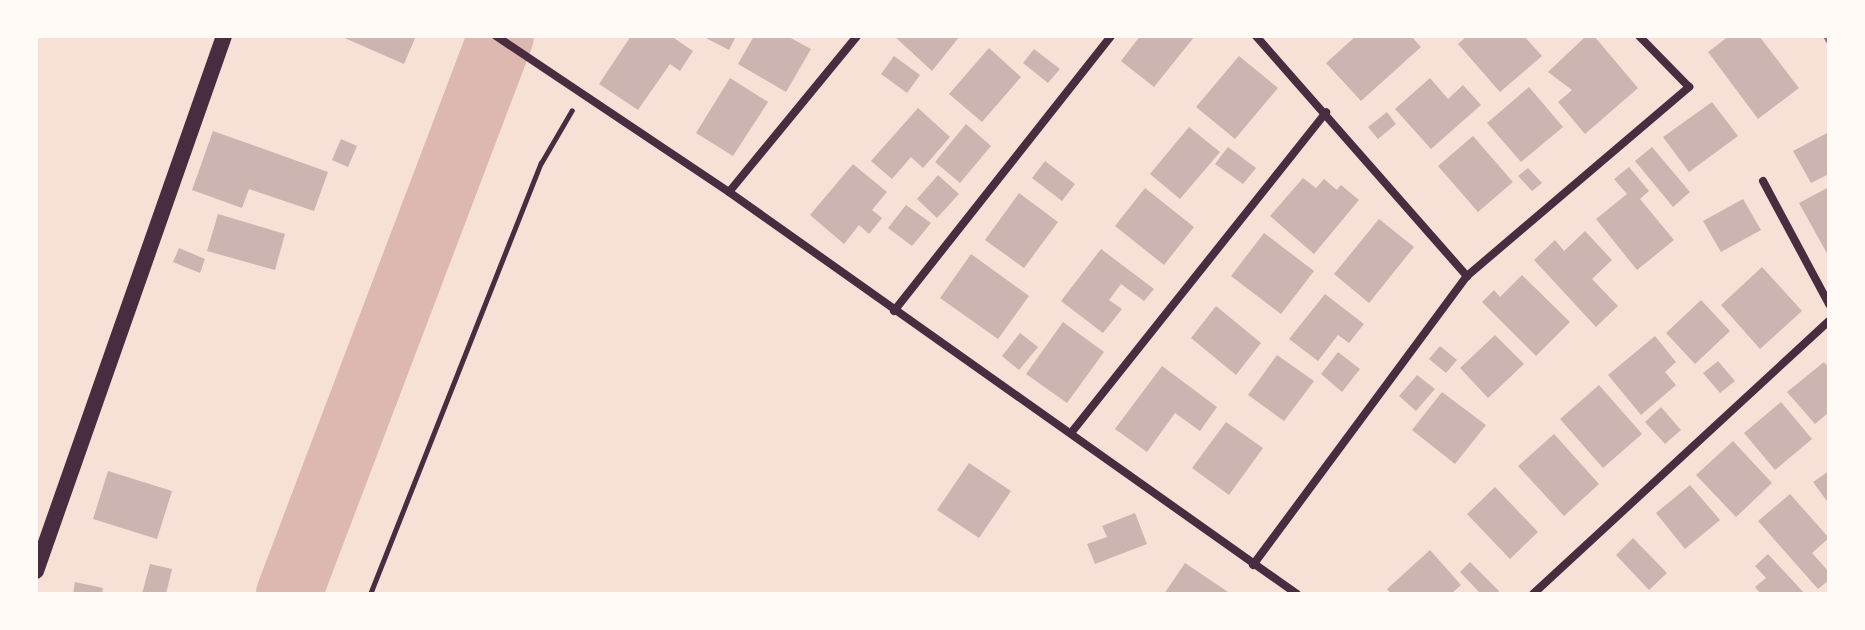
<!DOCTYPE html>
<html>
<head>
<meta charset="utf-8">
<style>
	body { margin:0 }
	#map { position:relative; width:1865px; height:630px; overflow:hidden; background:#f7e1d7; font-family:"Titillium Web",sans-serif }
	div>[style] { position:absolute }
	.river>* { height:66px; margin:-33px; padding:0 33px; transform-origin:33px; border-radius:33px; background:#dcb8b0 }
	.building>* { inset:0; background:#ccb4b1 }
	.path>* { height:5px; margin:-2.5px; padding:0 2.5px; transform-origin:2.5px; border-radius:2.5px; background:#4a2c40 }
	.minor>* { height:8px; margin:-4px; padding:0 4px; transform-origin:4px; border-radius:4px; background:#4a2c40 }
	.secondary>* { height:16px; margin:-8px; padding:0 8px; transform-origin:8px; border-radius:8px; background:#4a2c40 }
	.rail>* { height:6px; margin:-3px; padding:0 3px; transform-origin:3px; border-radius:3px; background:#8f747c }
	span { translate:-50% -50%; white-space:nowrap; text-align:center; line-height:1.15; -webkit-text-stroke:6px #fffaf5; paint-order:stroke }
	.frame { position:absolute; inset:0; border:38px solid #fffaf5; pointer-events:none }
</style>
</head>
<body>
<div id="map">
	<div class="river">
		<div style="left:289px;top:594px;width:597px;rotate:-69.2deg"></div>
	</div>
	<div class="building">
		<div style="clip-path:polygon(340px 36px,416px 36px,404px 64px)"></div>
		<div style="clip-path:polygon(631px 36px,671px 36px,693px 51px,680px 71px,670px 64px,638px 110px,599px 84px)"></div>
		<div style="clip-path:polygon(702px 36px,736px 36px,729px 50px)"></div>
		<div style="clip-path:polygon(754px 36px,787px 36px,811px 49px,786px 92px,738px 64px)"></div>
		<div style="clip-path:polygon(894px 36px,960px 36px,932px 71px)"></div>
		<div style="clip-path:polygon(1140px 36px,1195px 36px,1154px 87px,1121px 61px)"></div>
		<div style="clip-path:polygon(1356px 36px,1411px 36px,1421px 47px,1361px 101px,1326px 63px)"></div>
		<div style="clip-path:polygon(1467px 36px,1524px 36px,1542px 56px,1500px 92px,1458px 44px)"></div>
		<div style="clip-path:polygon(1586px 36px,1594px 36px,1638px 88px,1585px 134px,1558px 102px,1572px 90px,1548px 72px)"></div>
		<div style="clip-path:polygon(1729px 36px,1759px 36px,1799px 88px,1758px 119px,1708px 52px)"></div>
		<div style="clip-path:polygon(989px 48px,1021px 77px,982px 122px,949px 94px)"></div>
		<div style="clip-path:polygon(1034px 49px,1060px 69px,1048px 83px,1023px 63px)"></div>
		<div style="clip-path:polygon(894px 56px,920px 75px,907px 93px,881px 74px)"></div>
		<div style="clip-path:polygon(1239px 56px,1278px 88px,1235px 139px,1196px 107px)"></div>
		<div style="clip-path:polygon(730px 78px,768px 102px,733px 156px,696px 133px)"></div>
		<div style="clip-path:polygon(1430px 78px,1448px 99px,1463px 85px,1481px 105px,1431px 149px,1395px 109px)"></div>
		<div style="clip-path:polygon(1529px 87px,1563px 127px,1521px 162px,1487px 123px)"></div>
		<div style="clip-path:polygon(1712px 102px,1738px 136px,1689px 172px,1663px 137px)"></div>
		<div style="clip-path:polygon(918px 108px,950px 137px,923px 168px,911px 157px,892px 179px,871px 161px)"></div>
		<div style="clip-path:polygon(1387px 112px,1396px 124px,1378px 139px,1368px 127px)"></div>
		<div style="clip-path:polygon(966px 124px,991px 146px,960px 183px,935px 162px)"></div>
		<div style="clip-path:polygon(1189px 127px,1220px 152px,1180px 199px,1150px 174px)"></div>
		<div style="clip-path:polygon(213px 131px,328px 172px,314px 211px,249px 189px,242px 208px,192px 190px)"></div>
		<div style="clip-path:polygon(1829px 132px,1829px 174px,1811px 183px,1793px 151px)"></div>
		<div style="clip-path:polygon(1473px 136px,1513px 182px,1478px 212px,1438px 166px)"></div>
		<div style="clip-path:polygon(341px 139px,357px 146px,348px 167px,332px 160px)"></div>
		<div style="clip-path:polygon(1228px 147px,1256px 168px,1243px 184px,1215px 164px)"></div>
		<div style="clip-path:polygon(1652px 147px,1690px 192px,1673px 207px,1635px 161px)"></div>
		<div style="clip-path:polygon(1045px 161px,1075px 184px,1062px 201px,1032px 178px)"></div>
		<div style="clip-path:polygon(853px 164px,887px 192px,872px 210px,882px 218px,869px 234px,859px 225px,844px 244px,810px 215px)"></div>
		<div style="clip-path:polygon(1629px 167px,1649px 191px,1640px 199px,1674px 240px,1637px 270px,1596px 219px,1627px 194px,1614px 179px)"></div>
		<div style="clip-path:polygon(1528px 168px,1542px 183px,1532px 191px,1518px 176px)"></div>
		<div style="clip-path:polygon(938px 175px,959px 194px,937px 218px,917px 199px)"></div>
		<div style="clip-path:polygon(1303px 178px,1316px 188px,1324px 179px,1337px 190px,1341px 185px,1359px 200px,1314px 254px,1270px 216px)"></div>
		<div style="clip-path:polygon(1829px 187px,1829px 257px,1799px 203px)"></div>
		<div style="clip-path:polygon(1145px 188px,1194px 227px,1164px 265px,1115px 226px)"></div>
		<div style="clip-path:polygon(1019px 193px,1058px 222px,1024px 268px,985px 240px)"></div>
		<div style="clip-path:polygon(1743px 199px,1761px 230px,1721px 252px,1703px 221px)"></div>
		<div style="clip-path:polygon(906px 205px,931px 223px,912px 246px,888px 228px)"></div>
		<div style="clip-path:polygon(218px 214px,285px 234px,275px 270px,207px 251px)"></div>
		<div style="clip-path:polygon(1379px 219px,1414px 247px,1369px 303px,1334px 274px)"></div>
		<div style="clip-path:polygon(1585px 231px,1612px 260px,1592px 279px,1618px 306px,1596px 327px,1534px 260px,1555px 240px,1564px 251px)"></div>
		<div style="clip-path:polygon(1264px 233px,1314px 271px,1281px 314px,1231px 276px)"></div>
		<div style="clip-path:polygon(179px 248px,205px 259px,200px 273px,173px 262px)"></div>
		<div style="clip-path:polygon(1101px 249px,1154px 289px,1144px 301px,1121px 284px,1109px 300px,1122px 309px,1103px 333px,1061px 301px)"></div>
		<div style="clip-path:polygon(971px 254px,1029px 296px,998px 339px,940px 298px)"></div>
		<div style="clip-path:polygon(1762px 267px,1802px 311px,1760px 349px,1721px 305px)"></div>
		<div style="clip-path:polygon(1522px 275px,1570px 322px,1536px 356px,1482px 302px,1494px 290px,1500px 297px)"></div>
		<div style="clip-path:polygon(1325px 294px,1364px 324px,1349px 343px,1338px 335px,1318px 361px,1289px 339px)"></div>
		<div style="clip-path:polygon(1701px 300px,1730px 331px,1695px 364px,1666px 333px)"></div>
		<div style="clip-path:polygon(1216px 306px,1261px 343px,1236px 375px,1191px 338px)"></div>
		<div style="clip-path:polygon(1063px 322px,1104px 352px,1067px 403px,1026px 374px)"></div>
		<div style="clip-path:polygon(1020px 333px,1038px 347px,1019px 370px,1002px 356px)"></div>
		<div style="clip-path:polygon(1495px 335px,1524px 364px,1488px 398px,1460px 368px)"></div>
		<div style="clip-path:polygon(1655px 336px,1676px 362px,1665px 372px,1676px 385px,1641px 415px,1608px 375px)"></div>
		<div style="clip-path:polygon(1440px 346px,1457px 360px,1446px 373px,1429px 359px)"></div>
		<div style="clip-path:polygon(1338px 352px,1360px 369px,1342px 392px,1321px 374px)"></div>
		<div style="clip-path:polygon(1277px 355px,1314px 381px,1284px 421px,1248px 395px)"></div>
		<div style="clip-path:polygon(1718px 361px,1735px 381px,1720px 393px,1703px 373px)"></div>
		<div style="clip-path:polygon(1824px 362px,1829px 368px,1829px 412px,1815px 424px,1787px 392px)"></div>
		<div style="clip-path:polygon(1162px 366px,1217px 407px,1200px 431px,1175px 413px,1147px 452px,1115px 429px)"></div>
		<div style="clip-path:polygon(1417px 375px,1435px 389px,1416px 411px,1399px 396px)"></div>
		<div style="clip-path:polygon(1599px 385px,1642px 434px,1603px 468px,1560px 419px)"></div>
		<div style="clip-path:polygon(1442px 392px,1486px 425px,1455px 464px,1412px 430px)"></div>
		<div style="clip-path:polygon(1781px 402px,1812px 439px,1775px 470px,1744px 433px)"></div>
		<div style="clip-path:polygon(1661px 407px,1681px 430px,1665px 444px,1645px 422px)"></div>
		<div style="clip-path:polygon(1226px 422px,1263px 448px,1229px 495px,1192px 468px)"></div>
		<div style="clip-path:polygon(1554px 434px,1599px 484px,1564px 516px,1518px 466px)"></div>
		<div style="clip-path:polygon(1733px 441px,1772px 483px,1736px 517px,1696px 475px)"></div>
		<div style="clip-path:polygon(969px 463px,1011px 491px,979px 538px,937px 510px)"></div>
		<div style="clip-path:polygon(108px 471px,172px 491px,157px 539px,93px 519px)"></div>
		<div style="clip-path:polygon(1829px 471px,1829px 504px,1813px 482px)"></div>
		<div style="clip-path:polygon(1690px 485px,1720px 520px,1685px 549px,1656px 513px)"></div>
		<div style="clip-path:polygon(1495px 487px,1538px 532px,1510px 559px,1467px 514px)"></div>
		<div style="clip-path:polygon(1790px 494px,1829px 538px,1812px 553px,1829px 572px,1829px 580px,1818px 589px,1758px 521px)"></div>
		<div style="clip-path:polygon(1135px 513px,1147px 544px,1095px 564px,1087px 544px,1107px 537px,1102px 526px)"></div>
		<div style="clip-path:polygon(1633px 538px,1667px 573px,1649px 590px,1616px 555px)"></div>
		<div style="clip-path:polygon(1430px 550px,1461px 585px,1451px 594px,1391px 594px,1387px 589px)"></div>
		<div style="clip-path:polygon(1768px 554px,1805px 594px,1761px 594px,1755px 587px,1766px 578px,1755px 566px)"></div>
		<div style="clip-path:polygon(1470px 562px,1499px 591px,1497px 594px,1481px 594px,1460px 572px)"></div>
		<div style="clip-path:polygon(1185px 563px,1231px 594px,1164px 594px)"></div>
		<div style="clip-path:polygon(150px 564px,172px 569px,166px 594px,142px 594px)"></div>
		<div style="clip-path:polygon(75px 582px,103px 588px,102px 594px,73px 594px)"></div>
	</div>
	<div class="path">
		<div style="left:370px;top:594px;width:464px;rotate:-68.4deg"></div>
		<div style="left:541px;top:163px;width:61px;rotate:-59.7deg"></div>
	</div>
	<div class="minor">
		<div style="left:496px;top:36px;width:280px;rotate:33.8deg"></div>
		<div style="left:729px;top:192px;width:696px;rotate:35.29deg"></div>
		<div style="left:1256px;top:36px;width:320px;rotate:48.7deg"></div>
		<div style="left:1763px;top:181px;width:140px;rotate:61.8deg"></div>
		<div style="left:729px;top:192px;width:202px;rotate:-50.6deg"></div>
		<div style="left:894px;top:311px;width:350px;rotate:-51.7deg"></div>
		<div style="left:1071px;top:433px;width:410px;rotate:-51.5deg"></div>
		<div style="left:1253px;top:565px;width:360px;rotate:-53.5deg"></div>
		<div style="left:1467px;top:276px;width:292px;rotate:-40.4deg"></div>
		<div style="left:1689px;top:87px;width:71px;rotate:-134.4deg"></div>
		<div style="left:1533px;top:594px;width:403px;rotate:-42.7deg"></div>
	</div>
	<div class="secondary">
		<div style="left:36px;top:571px;width:567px;rotate:-70.64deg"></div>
	</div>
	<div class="rail">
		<div style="left:1826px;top:36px;width:6px;rotate:59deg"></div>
	</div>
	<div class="frame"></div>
</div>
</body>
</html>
